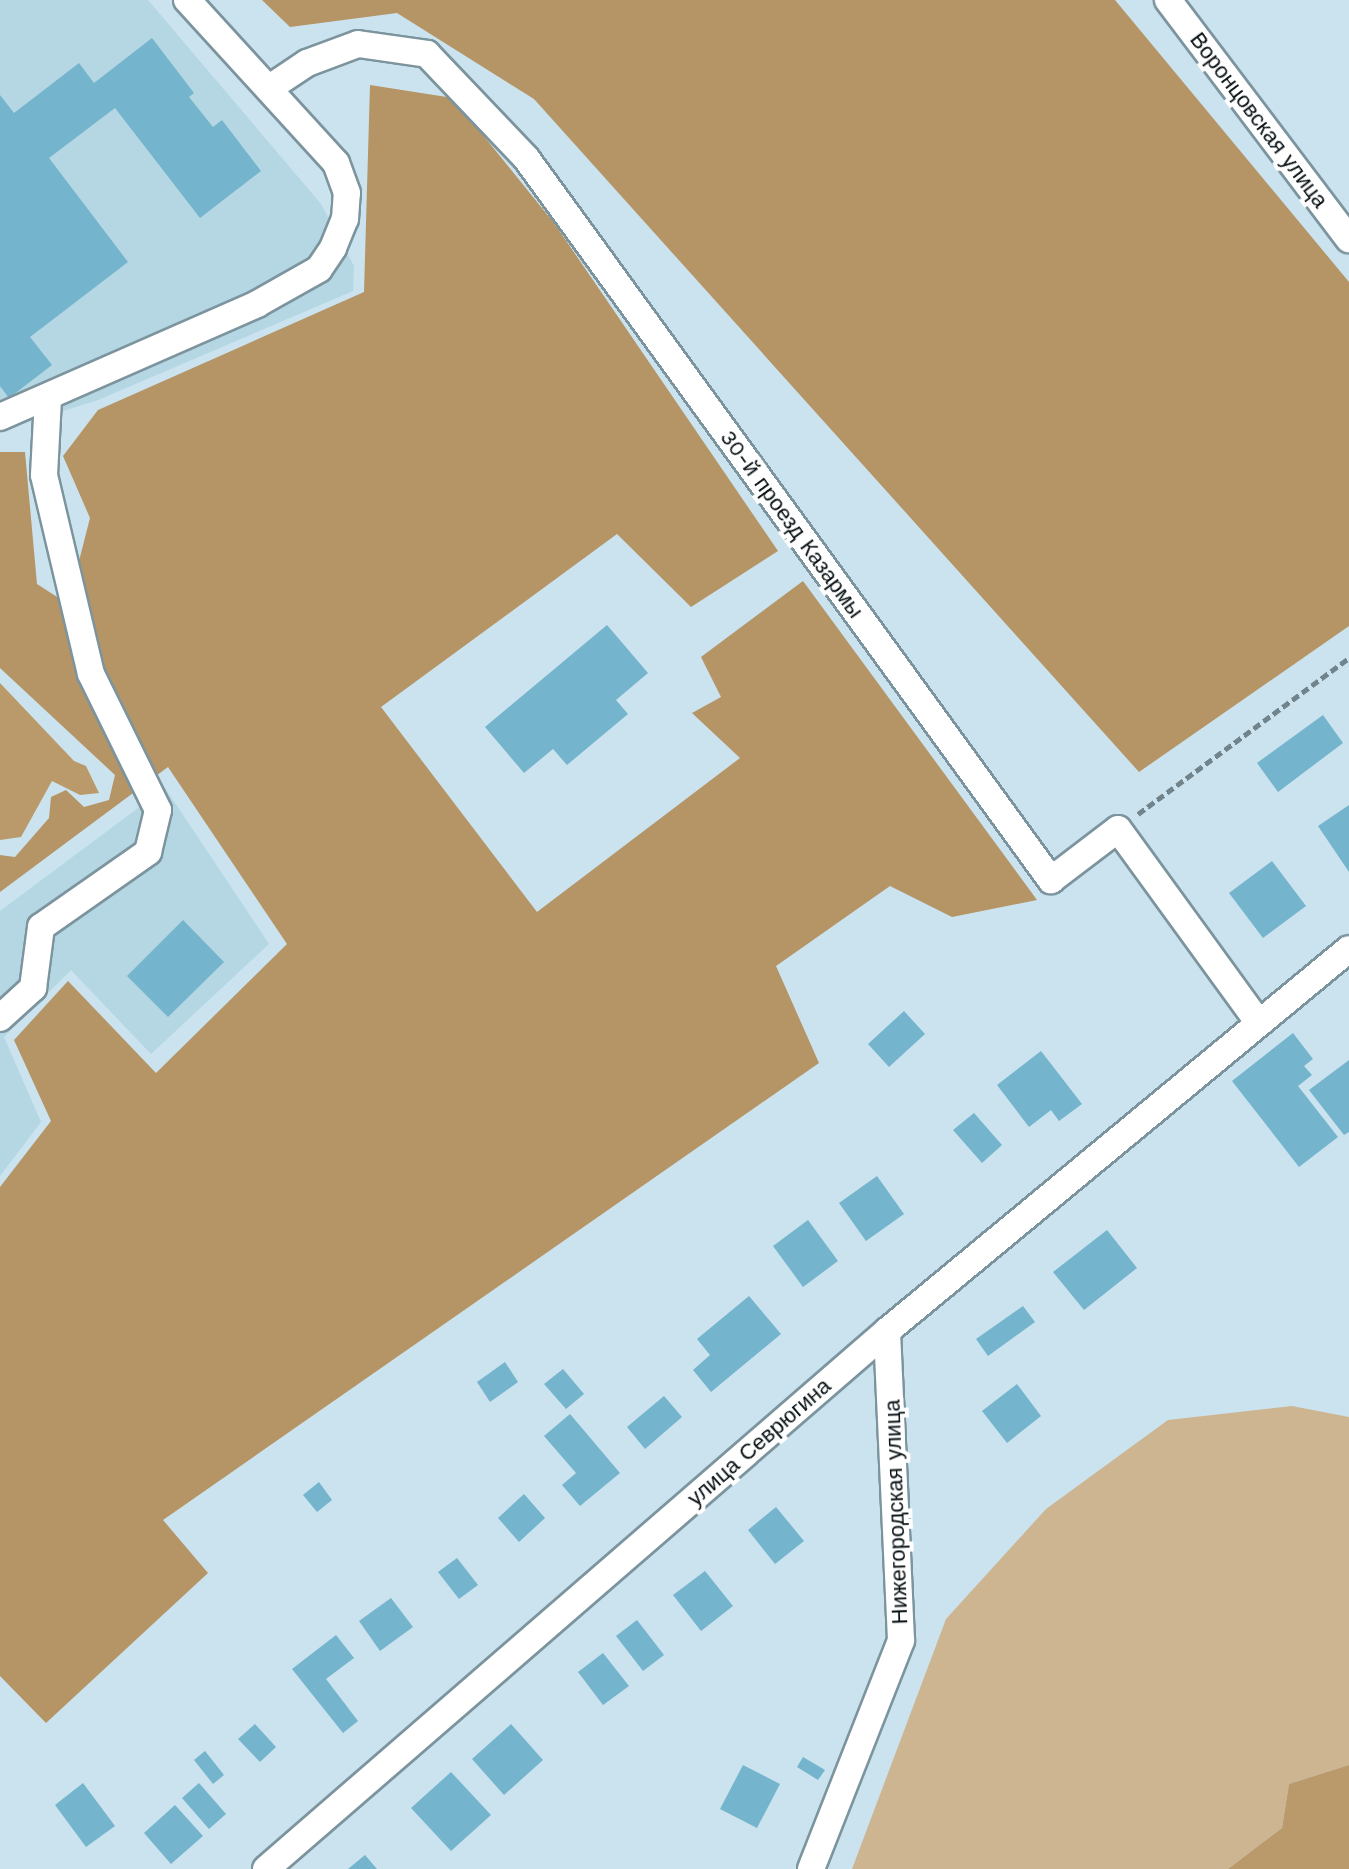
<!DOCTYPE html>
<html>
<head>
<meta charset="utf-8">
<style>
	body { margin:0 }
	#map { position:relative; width:1349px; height:1869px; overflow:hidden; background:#cae3ee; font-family:"Work Sans",sans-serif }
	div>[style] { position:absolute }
	.built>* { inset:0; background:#b5d6e3 }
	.green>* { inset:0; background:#ceb592 }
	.forest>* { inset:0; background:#b59465 }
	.water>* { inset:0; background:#ba996a }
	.building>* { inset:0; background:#75b4cd }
	.path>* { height:5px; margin-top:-2.5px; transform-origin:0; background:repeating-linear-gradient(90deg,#72848b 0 8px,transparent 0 12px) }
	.roads { filter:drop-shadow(2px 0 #7c949e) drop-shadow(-2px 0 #7c949e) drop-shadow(0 2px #7c949e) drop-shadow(0 -2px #7c949e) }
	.minor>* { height:26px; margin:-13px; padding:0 13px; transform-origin:13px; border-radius:13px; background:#fff }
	span { translate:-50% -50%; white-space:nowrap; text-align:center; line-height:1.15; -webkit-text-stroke:8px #fff; paint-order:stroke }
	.street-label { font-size:22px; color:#060f12 }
</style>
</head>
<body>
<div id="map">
	<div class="built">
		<div style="clip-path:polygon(0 0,148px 0,321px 204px,354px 266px,353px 291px,98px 400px,0 431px)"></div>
		<div style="clip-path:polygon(165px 788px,269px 944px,151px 1054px,71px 970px,4px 1037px,41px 1122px,0 1176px,0 911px)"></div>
	</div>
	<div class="green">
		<div style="clip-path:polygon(1292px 1406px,1349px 1417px,1349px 1765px,1289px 1784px,1282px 1828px,1228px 1869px,852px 1869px,946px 1619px,1046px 1509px,1168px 1420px)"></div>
	</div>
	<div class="forest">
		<div style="clip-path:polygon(262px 0,1115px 0,1349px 282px,1349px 626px,1139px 772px,534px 99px,397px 13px,290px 27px)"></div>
		<div style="clip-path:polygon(370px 85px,453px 98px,554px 223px,778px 551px,691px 607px,617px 534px,381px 707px,537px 912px,740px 758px,692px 713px,721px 697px,701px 657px,803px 581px,1037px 900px,952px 917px,890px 886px,776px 966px,819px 1063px,163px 1520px,208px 1573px,46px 1723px,0 1676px,0 1187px,51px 1121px,14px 1040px,68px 981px,156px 1073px,287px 944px,168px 767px,0 892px,0 855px,15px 857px,49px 818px,51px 797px,66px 790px,84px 807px,109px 800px,115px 775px,0 668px,0 452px,25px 452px,37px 584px,68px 604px,90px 518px,63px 456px,98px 410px,364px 292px)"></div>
	</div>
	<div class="water">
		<div style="clip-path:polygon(0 683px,74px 761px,86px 766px,99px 793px,80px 795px,52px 781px,21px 837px,0 840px)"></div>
		<div style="clip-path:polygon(1349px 1765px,1349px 1869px,1228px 1869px,1282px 1828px,1289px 1784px)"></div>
	</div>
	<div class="building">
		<div style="clip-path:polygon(152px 38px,194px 93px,189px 97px,213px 127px,222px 120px,261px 171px,200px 218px,115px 108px,49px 158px,128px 262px,30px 337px,52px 365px,9px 398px,0 386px,0 95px,14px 113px,79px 63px,94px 83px)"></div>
		<div style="clip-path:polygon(607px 625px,648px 673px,616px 700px,628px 714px,567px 765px,553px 749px,524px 773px,485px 727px)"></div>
		<div style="clip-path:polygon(1323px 715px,1343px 743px,1278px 792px,1257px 763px)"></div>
		<div style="clip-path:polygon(1349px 805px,1349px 872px,1318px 826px)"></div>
		<div style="clip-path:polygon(1272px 861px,1306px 906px,1263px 938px,1229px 893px)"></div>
		<div style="clip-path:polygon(183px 920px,224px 962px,168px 1017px,127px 976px)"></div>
		<div style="clip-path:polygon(904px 1011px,925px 1034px,889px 1067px,868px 1044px)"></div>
		<div style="clip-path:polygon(1293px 1033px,1313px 1059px,1304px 1066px,1312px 1075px,1298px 1086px,1338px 1137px,1299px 1167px,1232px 1081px)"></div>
		<div style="clip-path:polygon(1041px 1051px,1082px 1104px,1059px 1121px,1051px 1110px,1029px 1127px,997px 1085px)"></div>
		<div style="clip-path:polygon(1349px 1060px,1349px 1132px,1344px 1135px,1309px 1090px)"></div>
		<div style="clip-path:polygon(974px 1113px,1002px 1145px,982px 1163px,953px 1130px)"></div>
		<div style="clip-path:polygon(877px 1176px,904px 1214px,866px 1241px,839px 1203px)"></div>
		<div style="clip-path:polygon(808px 1220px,838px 1261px,803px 1287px,773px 1246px)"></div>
		<div style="clip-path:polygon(1107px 1230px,1137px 1268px,1084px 1310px,1053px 1272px)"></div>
		<div style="clip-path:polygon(749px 1296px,781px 1334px,711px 1392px,693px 1370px,710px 1355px,697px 1339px)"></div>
		<div style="clip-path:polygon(1023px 1306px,1035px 1322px,988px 1356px,976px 1339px)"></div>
		<div style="clip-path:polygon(505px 1362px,518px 1382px,490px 1402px,477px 1382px)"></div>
		<div style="clip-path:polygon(563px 1369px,584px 1394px,566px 1409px,544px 1384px)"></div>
		<div style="clip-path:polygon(1017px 1384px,1041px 1416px,1007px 1443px,982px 1411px)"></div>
		<div style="clip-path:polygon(664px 1396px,682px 1417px,645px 1449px,627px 1427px)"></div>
		<div style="clip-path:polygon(570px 1414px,620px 1473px,580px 1506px,562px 1485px,576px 1473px,544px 1436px)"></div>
		<div style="clip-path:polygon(319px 1482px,332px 1500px,317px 1512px,303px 1495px)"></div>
		<div style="clip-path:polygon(524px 1494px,545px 1518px,519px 1542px,498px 1518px)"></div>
		<div style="clip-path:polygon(776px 1507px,804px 1541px,775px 1564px,748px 1530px)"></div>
		<div style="clip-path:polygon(457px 1558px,478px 1585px,459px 1599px,438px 1572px)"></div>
		<div style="clip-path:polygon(705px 1571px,733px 1606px,701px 1631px,673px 1595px)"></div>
		<div style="clip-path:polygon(391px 1598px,413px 1627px,380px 1651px,359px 1621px)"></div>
		<div style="clip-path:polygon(637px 1620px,664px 1655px,643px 1671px,616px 1636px)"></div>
		<div style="clip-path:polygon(336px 1635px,354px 1658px,326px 1679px,358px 1721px,343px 1733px,292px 1669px)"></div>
		<div style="clip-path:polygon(603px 1653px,629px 1686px,603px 1705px,578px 1672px)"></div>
		<div style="clip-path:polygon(255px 1724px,276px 1747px,260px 1762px,238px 1739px)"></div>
		<div style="clip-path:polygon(511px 1724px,543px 1760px,504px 1795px,472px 1759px)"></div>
		<div style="clip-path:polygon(205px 1751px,224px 1775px,213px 1784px,194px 1760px)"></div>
		<div style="clip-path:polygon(803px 1757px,825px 1770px,818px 1780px,797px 1767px)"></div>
		<div style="clip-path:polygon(743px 1765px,780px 1784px,757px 1828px,720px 1809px)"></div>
		<div style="clip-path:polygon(451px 1772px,491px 1815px,451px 1851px,411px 1808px)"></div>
		<div style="clip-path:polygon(83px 1783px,115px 1826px,86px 1847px,55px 1805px)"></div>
		<div style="clip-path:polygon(199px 1783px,226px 1814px,209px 1829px,182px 1798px)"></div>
		<div style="clip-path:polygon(175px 1805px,203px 1836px,171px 1864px,144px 1833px)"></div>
		<div style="clip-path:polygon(365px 1855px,377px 1869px,348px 1869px)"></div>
	</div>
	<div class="path">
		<div style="left:1138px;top:814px;width:262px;rotate:-36.5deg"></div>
	</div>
	<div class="roads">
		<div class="minor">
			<div style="left:1168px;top:0;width:300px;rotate:52.9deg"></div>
			<div style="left:271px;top:87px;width:43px;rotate:-33.7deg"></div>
			<div style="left:307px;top:63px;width:54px;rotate:-20.4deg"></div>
			<div style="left:358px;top:44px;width:70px;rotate:8.2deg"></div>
			<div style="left:427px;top:54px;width:144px;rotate:46.4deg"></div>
			<div style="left:526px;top:158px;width:893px;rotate:53.98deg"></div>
			<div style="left:1051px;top:880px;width:84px;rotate:-37.3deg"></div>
			<div style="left:1118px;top:829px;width:238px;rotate:54deg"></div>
			<div style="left:0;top:417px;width:281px;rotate:-23.7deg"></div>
			<div style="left:257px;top:304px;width:71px;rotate:-29.4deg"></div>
			<div style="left:319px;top:269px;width:25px;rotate:-56deg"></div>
			<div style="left:333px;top:248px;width:31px;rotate:-68deg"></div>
			<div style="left:345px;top:219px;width:26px;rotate:-86deg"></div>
			<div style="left:347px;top:193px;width:32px;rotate:-110deg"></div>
			<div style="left:336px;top:163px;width:221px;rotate:-132.4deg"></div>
			<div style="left:0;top:1018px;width:45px;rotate:-42.3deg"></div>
			<div style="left:33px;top:988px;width:62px;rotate:-82.5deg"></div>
			<div style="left:41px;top:927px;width:131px;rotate:-35deg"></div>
			<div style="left:148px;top:852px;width:43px;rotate:-76.6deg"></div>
			<div style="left:158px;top:810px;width:152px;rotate:-116.2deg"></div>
			<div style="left:91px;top:674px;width:204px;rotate:-103.3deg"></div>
			<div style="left:44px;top:475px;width:76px;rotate:-87deg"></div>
			<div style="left:266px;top:1869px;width:822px;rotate:-40.9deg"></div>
			<div style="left:887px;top:1331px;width:599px;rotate:-39.59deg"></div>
			<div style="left:811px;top:1869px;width:246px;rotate:-68.5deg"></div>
			<div style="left:901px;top:1640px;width:309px;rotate:-92.6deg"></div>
		</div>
	</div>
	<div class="street-label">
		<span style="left:1259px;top:120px;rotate:53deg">Воронцовская улица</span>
		<span style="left:792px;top:524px;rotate:54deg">30-й проезд Казармы</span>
		<span style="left:759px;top:1442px;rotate:-41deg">улица Севрюгина</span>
		<span style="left:896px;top:1512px;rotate:-92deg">Нижегородская улица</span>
	</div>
</div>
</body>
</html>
